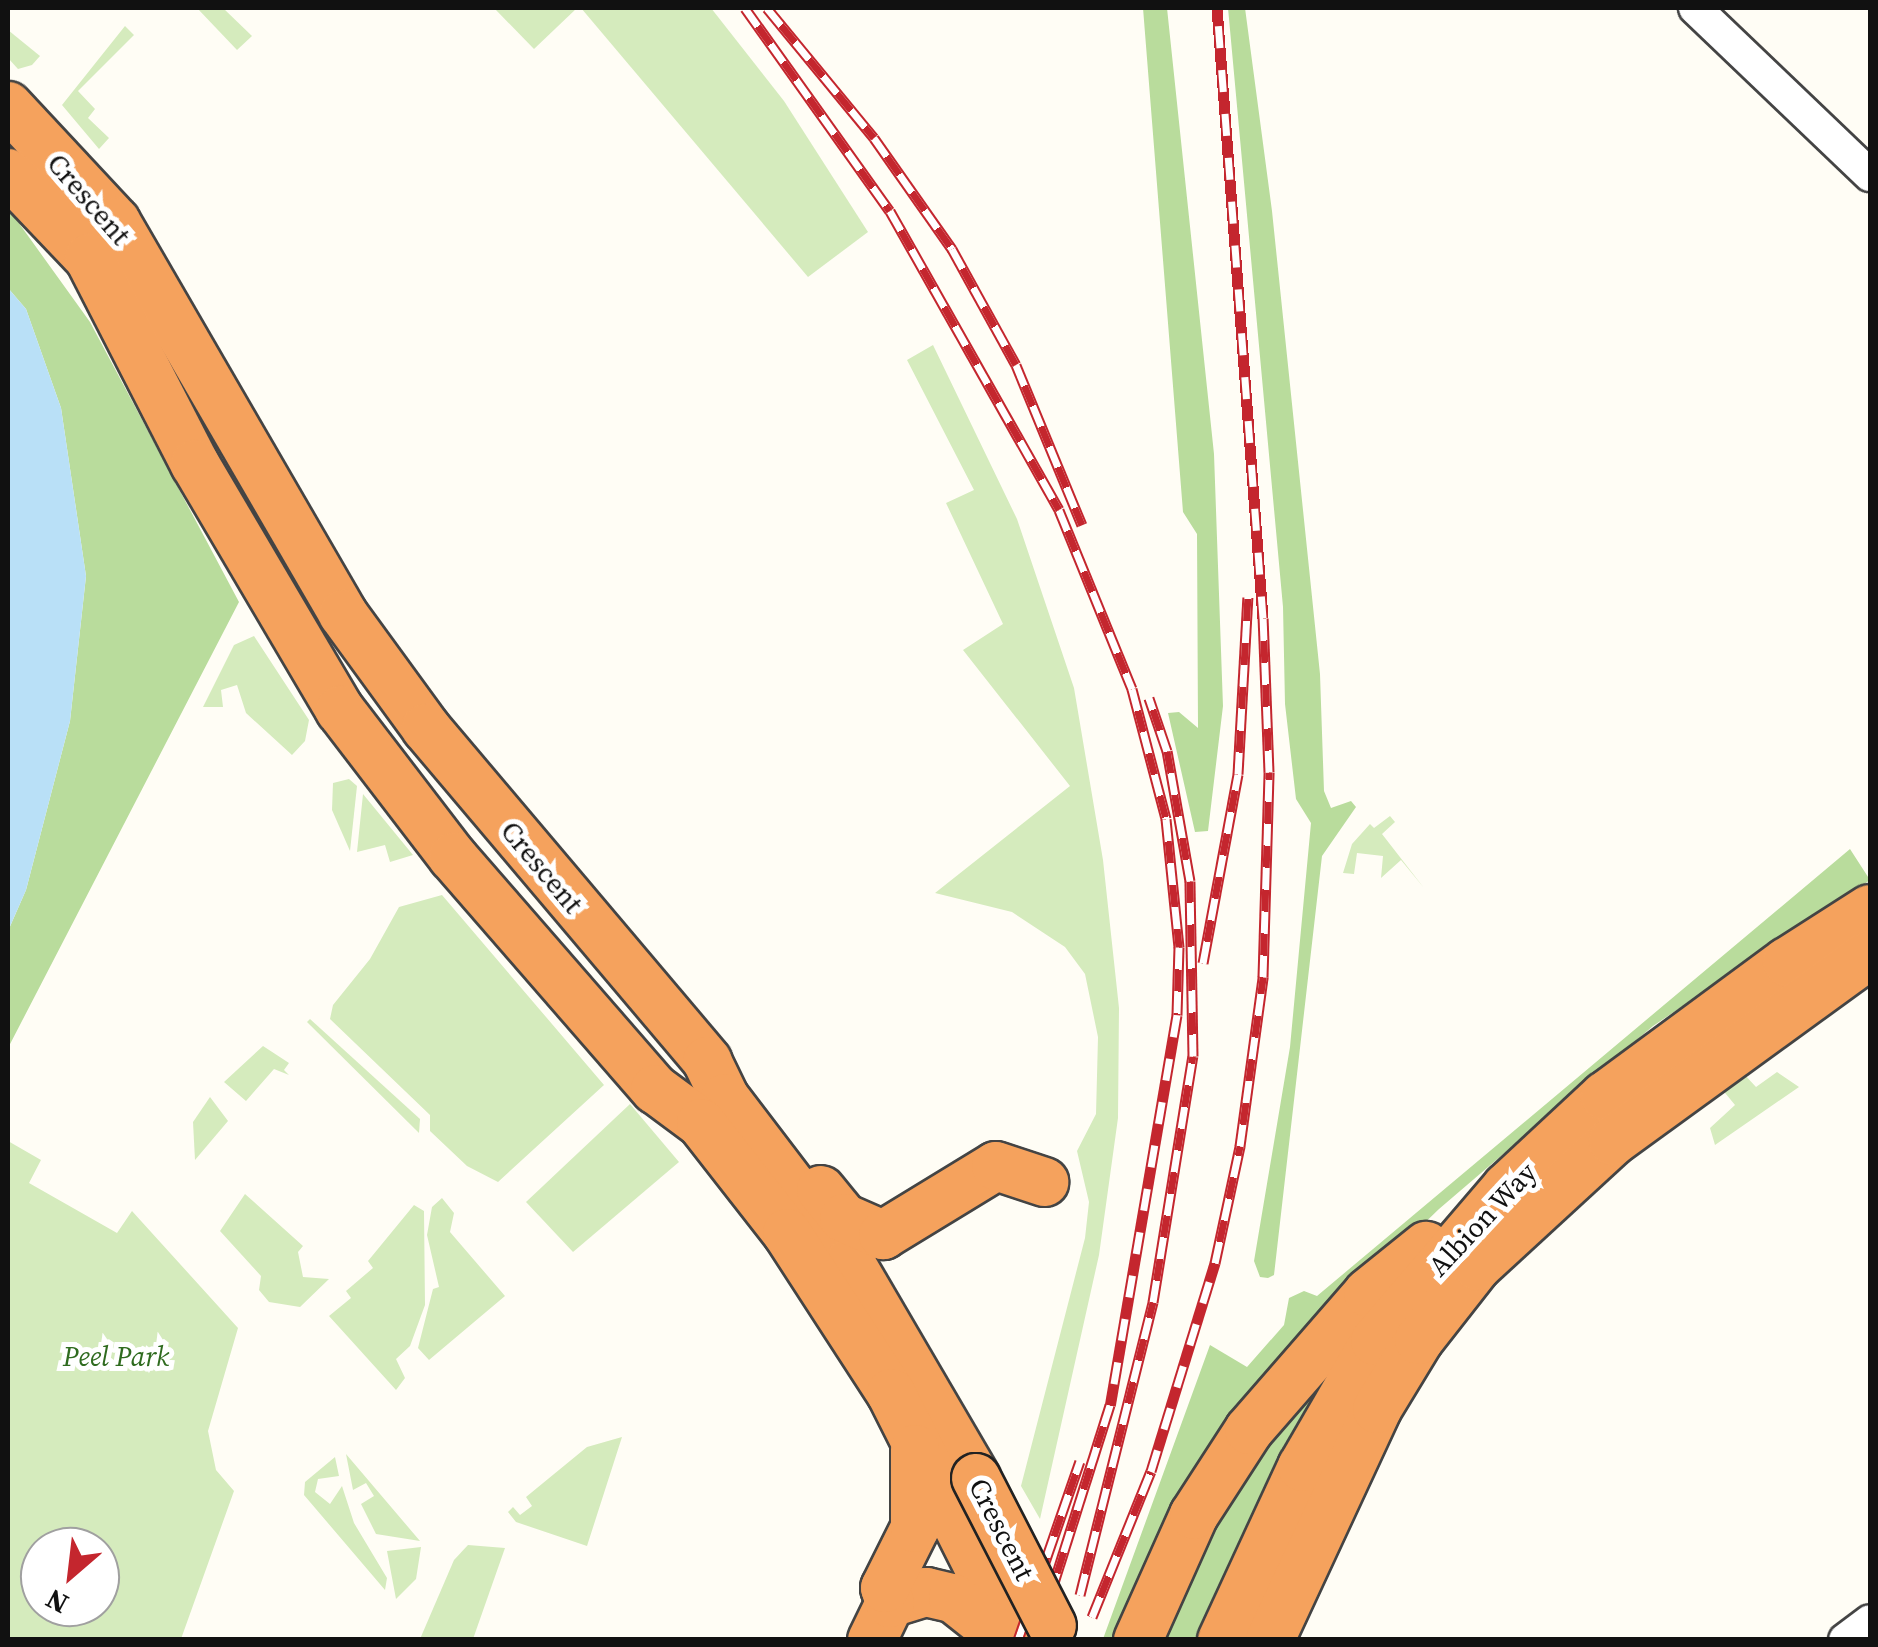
<!DOCTYPE html>
<html>
<head>
<meta charset="utf-8">
<style>
	body { margin:0 }
	#map { position:relative; width:1878px; height:1647px; overflow:hidden; background:#fffdf5; font-family:"Source Serif 4",serif }
	div>[style] { position:absolute }
	.green>* { inset:0; background:#d5ebbd }
	.forest>* { inset:0; background:#b9dc9c }
	.water>* { inset:0; background:#b9e0f7 }
	.roads { filter:drop-shadow(2px 0 #444) drop-shadow(-2px 0 #444) drop-shadow(0 2px #444) drop-shadow(0 -2px #444) }
	.minor>* { height:32px; margin:-16px; padding:0 16px; transform-origin:16px; border-radius:16px; background:#fff }
	.highway>* { height:48px; margin:-24px; padding:0 24px; transform-origin:24px; border-radius:24px; background:#f5a25d }
	.rail>* { height:11px; margin-top:-5.5px; transform-origin:0; background:repeating-linear-gradient(90deg,#fff 0 22px,#c4262e 0 44px); box-sizing:border-box; border-block:2px solid #c4262e }
	.bridges { filter:drop-shadow(2px 0 #222) drop-shadow(-2px 0 #222) drop-shadow(0 2px #222) drop-shadow(0 -2px #222) }
	.highway-bridge>* { height:48px; margin:-24px; padding:0 24px; transform-origin:24px; border-radius:24px; background:#f5a25d }
	span { translate:-50% -50%; white-space:nowrap; text-align:center; line-height:1.15; -webkit-text-stroke:10px #fff; paint-order:stroke }
	.street-label { font-size:28px; color:#111 }
	.park-label { font-size:28px; color:#2f6b1f; font-style:italic }
	.frame { position:absolute; inset:0; border:10px solid #111; pointer-events:none }
	.north { position:absolute; left:20px; top:1527px; width:100px; height:100px; box-sizing:border-box; background:#fff; border:2px solid #a0a0a0; border-radius:50%; rotate:208deg; font-size:28px; font-weight:700; line-height:40px; text-align:center; color:#111 }
	.north::after { content:''; display:block; margin:auto; width:35px; height:45px; background:#c4262e; clip-path:polygon(50% 0,100% 100%,50% 72%,0 100%) }
</style>
</head>
<body>
<div id="map">
	<div class="green">
		<div style="clip-path:polygon(197px 8px,223px 8px,252px 36px,237px 50px)"></div>
		<div style="clip-path:polygon(494px 8px,577px 8px,534px 49px)"></div>
		<div style="clip-path:polygon(581px 8px,711px 8px,784px 101px,868px 232px,808px 277px)"></div>
		<div style="clip-path:polygon(125px 26px,134px 35px,78px 91px,95px 109px,88px 118px,109px 138px,99px 149px,62px 105px)"></div>
		<div style="clip-path:polygon(8px 30px,40px 56px,32px 65px,18px 69px,8px 58px)"></div>
		<div style="clip-path:polygon(933px 345px,1017px 519px,1074px 688px,1103px 860px,1119px 1008px,1118px 1118px,1099px 1255px,1040px 1519px,1021px 1486px,1085px 1238px,1089px 1202px,1077px 1151px,1096px 1114px,1098px 1037px,1085px 974px,1065px 947px,1012px 912px,935px 893px,1070px 786px,963px 650px,1003px 624px,946px 503px,974px 490px,907px 360px)"></div>
		<div style="clip-path:polygon(254px 636px,309px 720px,305px 741px,292px 755px,246px 713px,237px 685px,221px 690px,223px 707px,203px 707px,234px 645px)"></div>
		<div style="clip-path:polygon(349px 779px,357px 786px,350px 851px,332px 810px,333px 783px)"></div>
		<div style="clip-path:polygon(363px 794px,413px 855px,390px 862px,385px 845px,357px 852px)"></div>
		<div style="clip-path:polygon(1390px 816px,1395px 822px,1382px 834px,1424px 888px,1401px 860px,1381px 878px,1383px 856px,1357px 853px,1354px 874px,1343px 873px,1352px 844px,1370px 824px,1374px 828px)"></div>
		<div style="clip-path:polygon(442px 895px,604px 1085px,498px 1182px,467px 1166px,430px 1131px,430px 1115px,330px 1019px,333px 1005px,370px 959px,399px 907px)"></div>
		<div style="clip-path:polygon(310px 1019px,420px 1119px,419px 1133px,307px 1022px)"></div>
		<div style="clip-path:polygon(263px 1046px,289px 1063px,284px 1070px,289px 1075px,274px 1069px,246px 1101px,224px 1082px)"></div>
		<div style="clip-path:polygon(1777px 1072px,1799px 1087px,1715px 1145px,1710px 1128px,1735px 1105px,1721px 1088px,1743px 1073px,1756px 1087px)"></div>
		<div style="clip-path:polygon(210px 1097px,228px 1121px,195px 1160px,193px 1122px)"></div>
		<div style="clip-path:polygon(630px 1104px,679px 1162px,573px 1252px,526px 1202px)"></div>
		<div style="clip-path:polygon(evenodd,8px 1141px,41px 1160px,29px 1183px,117px 1233px,132px 1211px,238px 1328px,208px 1431px,216px 1470px,234px 1491px,181px 1639px,8px 1639px,8px 1141px,40px 1547px,100px 1547px,100px 1607px,40px 1607px,40px 1547px)"></div>
		<div style="clip-path:polygon(245px 1194px,303px 1246px,298px 1252px,303px 1277px,329px 1279px,300px 1307px,269px 1302px,259px 1290px,261px 1276px,220px 1231px)"></div>
		<div style="clip-path:polygon(442px 1198px,454px 1213px,450px 1232px,505px 1296px,429px 1360px,418px 1348px,433px 1289px,439px 1287px,427px 1235px,432px 1207px)"></div>
		<div style="clip-path:polygon(414px 1205px,424px 1211px,425px 1305px,410px 1346px,396px 1359px,405px 1378px,396px 1390px,329px 1316px,351px 1298px,346px 1291px,373px 1268px,368px 1261px)"></div>
		<div style="clip-path:polygon(622px 1437px,587px 1546px,516px 1522px,508px 1512px,513px 1507px,520px 1515px,532px 1506px,526px 1497px,587px 1447px)"></div>
		<div style="clip-path:polygon(346px 1454px,420px 1541px,376px 1534px,361px 1504px,374px 1496px,366px 1483px,353px 1490px)"></div>
		<div style="clip-path:polygon(335px 1457px,339px 1476px,318px 1479px,315px 1492px,330px 1504px,342px 1486px,354px 1523px,387px 1578px,385px 1590px,304px 1495px,305px 1482px)"></div>
		<div style="clip-path:polygon(468px 1545px,505px 1548px,473px 1639px,420px 1639px,454px 1560px)"></div>
		<div style="clip-path:polygon(421px 1547px,416px 1579px,396px 1599px,387px 1551px)"></div>
	</div>
	<div class="forest">
		<div style="clip-path:polygon(1143px 8px,1167px 8px,1214px 454px,1223px 706px,1208px 831px,1195px 832px,1168px 713px,1179px 712px,1198px 728px,1197px 534px,1183px 512px)"></div>
		<div style="clip-path:polygon(1228px 8px,1245px 8px,1272px 211px,1320px 674px,1324px 791px,1331px 808px,1351px 801px,1356px 807px,1322px 856px,1274px 1275px,1268px 1278px,1260px 1277px,1254px 1261px,1290px 1047px,1311px 823px,1296px 799px,1285px 704px,1283px 607px)"></div>
		<div style="clip-path:polygon(8px 208px,90px 322px,239px 602px,8px 1048px,8px 931px,26px 890px,70px 721px,86px 576px,61px 408px,26px 309px,8px 288px)"></div>
		<div style="clip-path:polygon(1850px 849px,1870px 880px,1653px 1026px,1439px 1209px,1292px 1351px,1127px 1639px,1103px 1639px,1210px 1345px,1247px 1367px,1284px 1325px,1289px 1298px,1304px 1291px,1317px 1296px)"></div>
		<div style="clip-path:polygon(1363px 1329px,1208px 1639px,1157px 1640px,1202px 1528px,1259px 1442px)"></div>
	</div>
	<div class="water">
		<div style="clip-path:polygon(8px 288px,26px 309px,61px 408px,86px 576px,70px 721px,26px 890px,8px 931px)"></div>
	</div>
	<div class="roads">
		<div class="minor">
			<div style="left:1695px;top:8px;width:242px;rotate:43.7deg"></div>
			<div style="left:1845px;top:1640px;width:31px;rotate:-37deg"></div>
		</div>
		<div class="highway">
			<div style="left:8px;top:106px;width:158px;rotate:47deg"></div>
			<div style="left:116px;top:222px;width:453px;rotate:59.9deg"></div>
			<div style="left:343px;top:614px;width:141px;rotate:53.9deg"></div>
			<div style="left:426px;top:728px;width:436px;rotate:49.8deg"></div>
			<div style="left:707px;top:1061px;width:41px;rotate:64.1deg"></div>
			<div style="left:725px;top:1098px;width:206px;rotate:52.7deg"></div>
			<div style="left:850px;top:1262px;width:250px;rotate:59.7deg"></div>
			<div style="left:8px;top:173px;width:117px;rotate:46.4deg"></div>
			<div style="left:89px;top:258px;width:232px;rotate:62.8deg"></div>
			<div style="left:195px;top:464px;width:286px;rotate:59.5deg"></div>
			<div style="left:340px;top:710px;width:185px;rotate:52.5deg"></div>
			<div style="left:453px;top:857px;width:308px;rotate:49deg"></div>
			<div style="left:655px;top:1089px;width:57px;rotate:36.5deg"></div>
			<div style="left:701px;top:1123px;width:140px;rotate:52deg"></div>
			<div style="left:787px;top:1233px;width:191px;rotate:57deg"></div>
			<div style="left:891px;top:1393px;width:276px;rotate:63.3deg"></div>
			<div style="left:821px;top:1190px;width:36px;rotate:51deg"></div>
			<div style="left:844px;top:1218px;width:43px;rotate:23.6deg"></div>
			<div style="left:883px;top:1235px;width:132px;rotate:-31.4deg"></div>
			<div style="left:996px;top:1166px;width:51px;rotate:18.4deg"></div>
			<div style="left:890px;top:1603px;width:38px;rotate:-17deg"></div>
			<div style="left:926px;top:1592px;width:28px;rotate:13deg"></div>
			<div style="left:953px;top:1598px;width:68px;rotate:38.4deg"></div>
			<div style="left:872px;top:1640px;width:41px;rotate:-64.1deg"></div>
			<div style="left:890px;top:1603px;width:16px;rotate:-108deg"></div>
			<div style="left:885px;top:1588px;width:67px;rotate:-63.4deg"></div>
			<div style="left:915px;top:1528px;width:79px;rotate:-90deg"></div>
			<div style="left:1138px;top:1640px;width:137px;rotate:-65.9deg"></div>
			<div style="left:1194px;top:1515px;width:101px;rotate:-57.1deg"></div>
			<div style="left:1249px;top:1430px;width:181px;rotate:-49deg"></div>
			<div style="left:1368px;top:1293px;width:75px;rotate:-39deg"></div>
			<div style="left:1222px;top:1640px;width:191px;rotate:-65.2deg"></div>
			<div style="left:1302px;top:1467px;width:146px;rotate:-59.9deg"></div>
			<div style="left:1375px;top:1341px;width:203px;rotate:-49.4deg"></div>
			<div style="left:1507px;top:1187px;width:134px;rotate:-42.9deg"></div>
			<div style="left:1605px;top:1096px;width:226px;rotate:-36.4deg"></div>
			<div style="left:1787px;top:962px;width:98px;rotate:-32.6deg"></div>
			<div style="left:1270px;top:1640px;width:255px;rotate:-65.1deg"></div>
			<div style="left:1377px;top:1409px;width:81px;rotate:-58.7deg"></div>
			<div style="left:1419px;top:1340px;width:94px;rotate:-51.9deg"></div>
			<div style="left:1477px;top:1266px;width:185px;rotate:-42.6deg"></div>
			<div style="left:1613px;top:1141px;width:318px;rotate:-36deg"></div>
		</div>
	</div>
	<div class="rail">
		<div style="left:745px;top:8px;width:249px;rotate:54.5deg"></div>
		<div style="left:890px;top:211px;width:343px;rotate:60.5deg"></div>
		<div style="left:1059px;top:510px;width:193px;rotate:67.8deg"></div>
		<div style="left:1132px;top:689px;width:134px;rotate:75.3deg"></div>
		<div style="left:1166px;top:819px;width:129px;rotate:84.2deg"></div>
		<div style="left:1179px;top:947px;width:68px;rotate:91.7deg"></div>
		<div style="left:1177px;top:1015px;width:396px;rotate:99.7deg"></div>
		<div style="left:1110px;top:1405px;width:246px;rotate:107.5deg"></div>
		<div style="left:767px;top:8px;width:168px;rotate:50.5deg"></div>
		<div style="left:874px;top:138px;width:136px;rotate:54.9deg"></div>
		<div style="left:952px;top:249px;width:132px;rotate:61.1deg"></div>
		<div style="left:1016px;top:365px;width:173px;rotate:67.6deg"></div>
		<div style="left:1203px;top:963px;width:192px;rotate:-79.5deg"></div>
		<div style="left:1238px;top:774px;width:177px;rotate:-86.8deg"></div>
		<div style="left:1080px;top:1595px;width:302px;rotate:-76deg"></div>
		<div style="left:1153px;top:1302px;width:249px;rotate:-80.8deg"></div>
		<div style="left:1193px;top:1056px;width:175px;rotate:-91deg"></div>
		<div style="left:1190px;top:881px;width:132px;rotate:-100deg"></div>
		<div style="left:1167px;top:751px;width:56px;rotate:-108.8deg"></div>
		<div style="left:1092px;top:1617px;width:157px;rotate:-68deg"></div>
		<div style="left:1151px;top:1471px;width:218px;rotate:-72.9deg"></div>
		<div style="left:1215px;top:1263px;width:120px;rotate:-77.9deg"></div>
		<div style="left:1240px;top:1146px;width:171px;rotate:-82.2deg"></div>
		<div style="left:1263px;top:977px;width:205px;rotate:-88.3deg"></div>
		<div style="left:1269px;top:772px;width:154px;rotate:-92.2deg"></div>
		<div style="left:1263px;top:618px;width:612px;rotate:-94.31deg"></div>
		<div style="left:1018px;top:1640px;width:189px;rotate:-70.9deg"></div>
	</div>
	<div class="bridges">
		<div class="highway-bridge">
			<div style="left:976px;top:1478px;width:166px;rotate:62.8deg"></div>
		</div>
	</div>
	<div class="street-label">
		<span style="left:89px;top:199px;rotate:49deg">Crescent</span>
		<span style="left:542px;top:867px;rotate:50deg">Crescent</span>
		<span style="left:1482px;top:1219px;rotate:-47deg">Albion Way</span>
		<span style="left:1002px;top:1529px;rotate:63deg">Crescent</span>
	</div>
	<div class="park-label">
		<span style="left:116px;top:1356px">Peel Park</span>
	</div>
	<div class="frame"></div>
	<div class="north">N</div>
</div>
</body>
</html>
